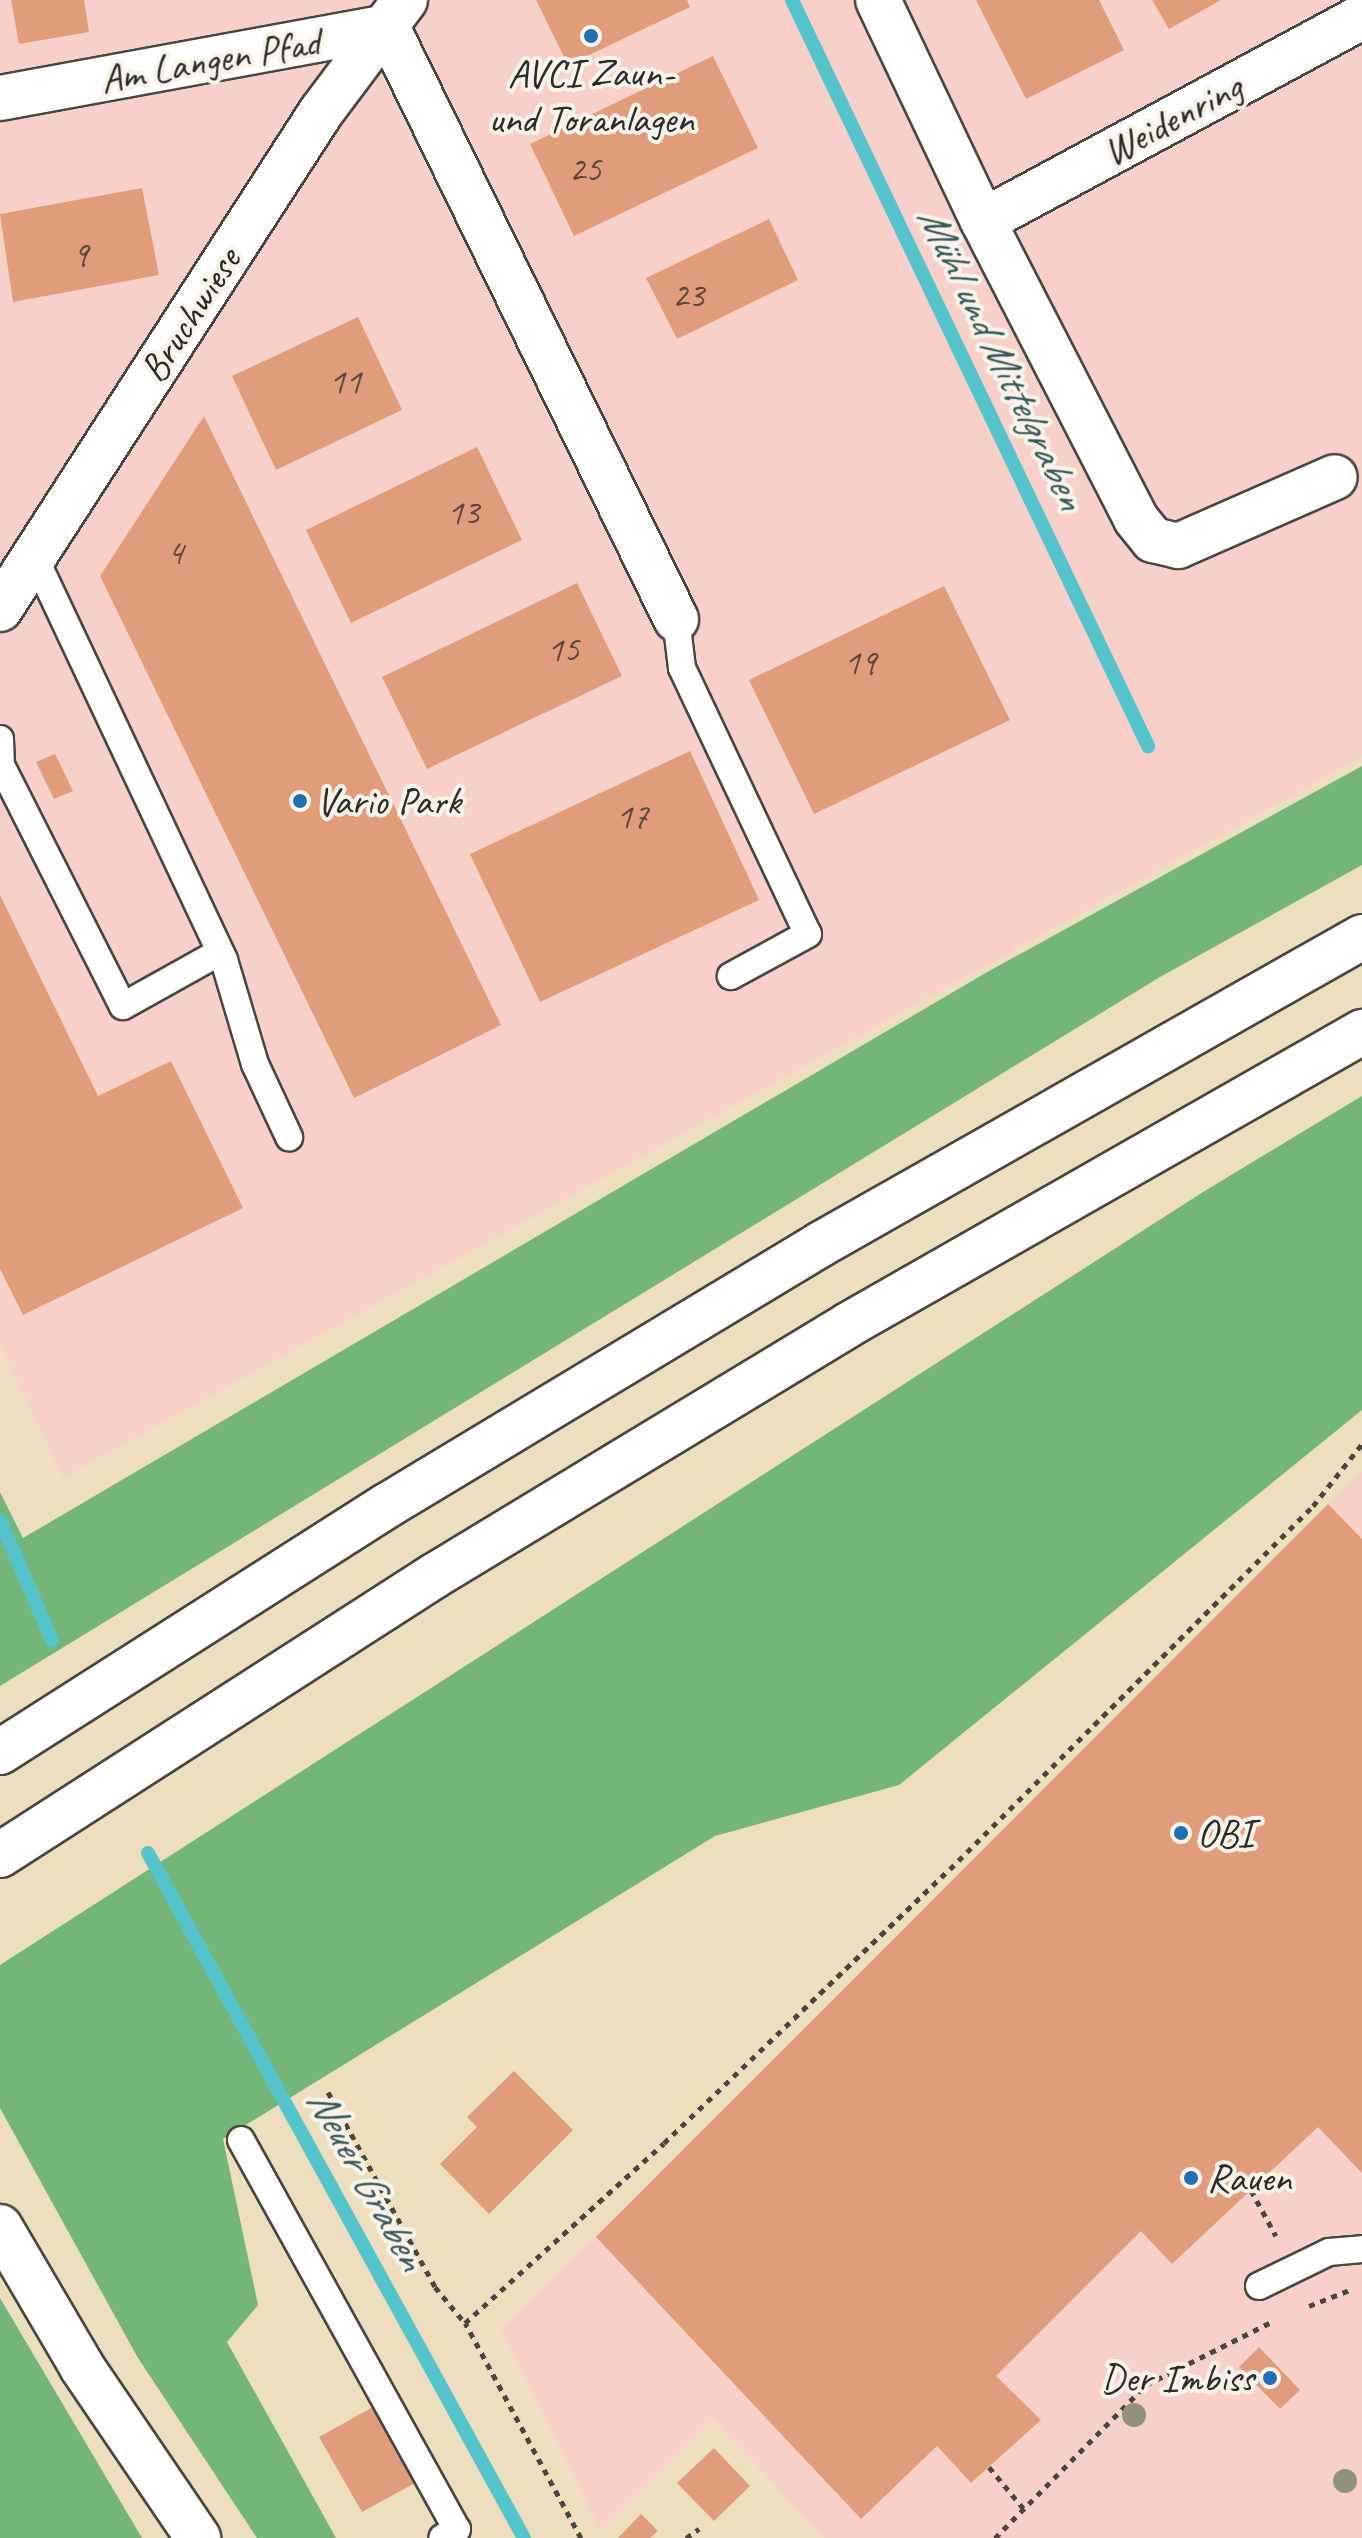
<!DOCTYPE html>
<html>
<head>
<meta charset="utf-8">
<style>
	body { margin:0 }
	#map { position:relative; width:1362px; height:2538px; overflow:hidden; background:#eddfbe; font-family:Caveat,sans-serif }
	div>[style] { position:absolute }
	.built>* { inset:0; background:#f7d1c9 }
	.forest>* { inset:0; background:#74b678 }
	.stream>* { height:14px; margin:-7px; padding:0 7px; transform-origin:7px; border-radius:7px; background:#55c3cb }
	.building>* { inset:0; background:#e09c7b }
	.path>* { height:5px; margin-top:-2.5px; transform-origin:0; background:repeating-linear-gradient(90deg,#484641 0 6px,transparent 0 12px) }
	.roads { filter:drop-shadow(2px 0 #484641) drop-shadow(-2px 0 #484641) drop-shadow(0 2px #484641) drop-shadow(0 -2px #484641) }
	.lane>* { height:26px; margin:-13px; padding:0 13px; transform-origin:13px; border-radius:13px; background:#fff }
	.street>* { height:44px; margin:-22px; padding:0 22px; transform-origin:22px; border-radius:22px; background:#fff }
	.secondary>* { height:44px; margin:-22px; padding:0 22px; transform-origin:22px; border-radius:22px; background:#fff }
	.highway>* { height:44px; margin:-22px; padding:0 22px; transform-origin:22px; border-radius:22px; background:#fff }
	.trees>* { width:24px; height:24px; margin:-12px; border-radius:50%; background:#90937a }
	.dots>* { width:22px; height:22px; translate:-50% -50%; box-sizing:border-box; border:4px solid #f7f3e8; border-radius:50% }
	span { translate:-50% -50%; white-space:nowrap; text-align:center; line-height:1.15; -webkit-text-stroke:8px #f7f3e8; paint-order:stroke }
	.number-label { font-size:36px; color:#58473f }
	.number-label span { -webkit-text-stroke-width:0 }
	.street-label { font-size:40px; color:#2b2b2b }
	.poi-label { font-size:40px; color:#2b2b2b }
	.left { translate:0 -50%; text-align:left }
	.right { translate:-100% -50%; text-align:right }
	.water-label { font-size:42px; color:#38595b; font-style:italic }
</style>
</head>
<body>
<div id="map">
	<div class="built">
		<div style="clip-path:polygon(0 0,1362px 0,1362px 757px,63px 1478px,0 1345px)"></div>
		<div style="clip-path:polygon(1362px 1471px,1362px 2538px,824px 2538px,713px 2419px,601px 2532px,501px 2329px)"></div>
	</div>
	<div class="forest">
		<div style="clip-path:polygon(1362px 766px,1362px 865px,1160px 977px,0 1686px,0 1492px,23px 1538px,989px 971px)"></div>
		<div style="clip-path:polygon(1362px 1096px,1362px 1410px,899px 1785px,715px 1836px,223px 2139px,258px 2305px,227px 2342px,336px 2538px,257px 2538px,138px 2358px,0 2108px,0 1965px,1203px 1192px)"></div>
		<div style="clip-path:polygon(0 2298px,142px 2538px,0 2538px)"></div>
	</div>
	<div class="stream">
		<div style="left:792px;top:0;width:827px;rotate:64.49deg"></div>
		<div style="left:0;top:1520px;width:131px;rotate:66.6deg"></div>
		<div style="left:148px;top:1853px;width:781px;rotate:61.24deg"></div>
	</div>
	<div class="building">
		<div style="clip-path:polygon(11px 0,84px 0,89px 32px,19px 44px)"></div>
		<div style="clip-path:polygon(536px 0,687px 0,690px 7px,568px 65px)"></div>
		<div style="clip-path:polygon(976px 0,1099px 0,1124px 50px,1026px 99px)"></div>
		<div style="clip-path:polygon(1152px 0,1221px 0,1169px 29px)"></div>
		<div style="clip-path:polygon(713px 56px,758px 148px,574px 236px,530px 144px)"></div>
		<div style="clip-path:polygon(142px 188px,159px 275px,13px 302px,0 214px)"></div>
		<div style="clip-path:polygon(769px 219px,798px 280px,677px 339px,646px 278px)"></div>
		<div style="clip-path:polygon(358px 317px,402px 410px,276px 470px,232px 376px)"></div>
		<div style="clip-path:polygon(204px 416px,501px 1025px,354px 1098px,100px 576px)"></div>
		<div style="clip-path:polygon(477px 447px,522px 540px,351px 623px,306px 530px)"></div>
		<div style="clip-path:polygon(577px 583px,622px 676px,427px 769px,382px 677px)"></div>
		<div style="clip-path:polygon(944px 586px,1010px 720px,814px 814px,749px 680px)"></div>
		<div style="clip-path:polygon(690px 751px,759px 900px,540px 1002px,470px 854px)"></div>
		<div style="clip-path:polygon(55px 754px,73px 791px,54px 799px,36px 762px)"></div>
		<div style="clip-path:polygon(0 895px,98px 1096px,171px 1061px,243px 1208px,23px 1315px,0 1269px)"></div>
		<div style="clip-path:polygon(1328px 1504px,1362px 1539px,1362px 2173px,1318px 2127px,1172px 2264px,1141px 2231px,996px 2376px,1041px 2420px,971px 2483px,937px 2446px,861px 2519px,596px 2237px)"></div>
		<div style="clip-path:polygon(514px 2071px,573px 2130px,489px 2214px,440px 2164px,477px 2127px,467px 2117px)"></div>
		<div style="clip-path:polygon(1259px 2347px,1300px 2390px,1280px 2409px,1239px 2367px)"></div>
		<div style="clip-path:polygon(373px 2407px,415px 2483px,362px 2512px,319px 2437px)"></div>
		<div style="clip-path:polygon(714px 2448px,750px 2486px,714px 2521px,677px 2483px)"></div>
		<div style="clip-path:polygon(641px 2514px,658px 2531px,650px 2538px,618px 2538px)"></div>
	</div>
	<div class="path">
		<div style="left:328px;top:2092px;width:222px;rotate:61.2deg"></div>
		<div style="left:435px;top:2287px;width:47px;rotate:50.2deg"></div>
		<div style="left:1251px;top:2190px;width:52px;rotate:61.5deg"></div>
		<div style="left:1309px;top:2306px;width:46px;rotate:-21.6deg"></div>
		<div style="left:989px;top:2467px;width:55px;rotate:50.2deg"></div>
		<div style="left:581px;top:2538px;width:244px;rotate:-118.3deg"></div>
		<div style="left:465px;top:2323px;width:268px;rotate:-42.1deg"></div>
		<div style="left:664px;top:2143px;width:396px;rotate:-43.8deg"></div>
		<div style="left:950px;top:1869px;width:513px;rotate:-45deg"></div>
		<div style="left:1313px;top:1506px;width:79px;rotate:-51.7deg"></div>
		<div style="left:686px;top:2538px;width:16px;rotate:-35deg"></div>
		<div style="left:995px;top:2538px;width:215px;rotate:-45.4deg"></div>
		<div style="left:1146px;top:2385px;width:140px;rotate:-26.7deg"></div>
	</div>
	<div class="roads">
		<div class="lane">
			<div style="left:34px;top:556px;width:446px;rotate:64.8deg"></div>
			<div style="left:224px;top:960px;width:109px;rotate:73.4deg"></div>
			<div style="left:255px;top:1064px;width:81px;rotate:65deg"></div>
			<div style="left:676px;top:619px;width:49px;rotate:83deg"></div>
			<div style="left:682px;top:668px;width:294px;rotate:64.7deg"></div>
			<div style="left:808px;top:934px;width:88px;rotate:151.4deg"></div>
			<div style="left:0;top:739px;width:26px;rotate:88deg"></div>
			<div style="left:1px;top:765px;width:270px;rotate:63.2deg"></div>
			<div style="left:123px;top:1006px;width:111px;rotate:-29.1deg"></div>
			<div style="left:241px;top:2140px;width:445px;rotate:61deg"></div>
			<div style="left:457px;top:2529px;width:17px;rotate:149deg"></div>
			<div style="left:1259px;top:2286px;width:78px;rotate:-25.9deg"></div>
			<div style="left:1329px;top:2252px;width:33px;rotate:-5deg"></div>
		</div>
		<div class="street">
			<div style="left:878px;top:0;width:245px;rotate:64.6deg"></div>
			<div style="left:983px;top:221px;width:335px;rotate:62.8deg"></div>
			<div style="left:1136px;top:519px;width:27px;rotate:51deg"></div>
			<div style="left:1153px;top:540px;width:26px;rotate:13deg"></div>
			<div style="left:1178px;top:546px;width:171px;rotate:-23.7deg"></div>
			<div style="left:387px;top:27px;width:659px;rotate:63.98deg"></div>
			<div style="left:0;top:98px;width:393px;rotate:-10.4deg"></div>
			<div style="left:983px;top:221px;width:430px;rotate:-28.3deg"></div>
			<div style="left:0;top:609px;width:592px;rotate:-57.14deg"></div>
			<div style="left:321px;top:112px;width:140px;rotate:-53.1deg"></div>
		</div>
		<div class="secondary">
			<div style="left:0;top:2227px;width:162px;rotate:59.6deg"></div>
			<div style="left:82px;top:2367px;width:207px;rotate:55.8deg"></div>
		</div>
		<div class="highway">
			<div style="left:0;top:1752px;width:460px;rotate:-32.5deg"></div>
			<div style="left:388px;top:1505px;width:506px;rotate:-31.08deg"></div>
			<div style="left:821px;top:1244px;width:622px;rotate:-29.57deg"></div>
			<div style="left:0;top:1855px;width:516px;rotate:-32.74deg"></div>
			<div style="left:434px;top:1576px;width:484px;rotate:-31.2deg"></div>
			<div style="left:848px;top:1325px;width:592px;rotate:-29.68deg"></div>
		</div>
	</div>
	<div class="trees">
		<div style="left:1134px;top:2415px"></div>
		<div style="left:1345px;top:2481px"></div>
	</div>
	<div class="dots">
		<div style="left:591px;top:36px;background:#1f6fb2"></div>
		<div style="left:300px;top:801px;background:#1f6fb2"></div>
		<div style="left:1181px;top:1833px;background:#1f6fb2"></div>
		<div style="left:1191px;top:2178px;background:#1f6fb2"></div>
		<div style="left:1270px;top:2378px;background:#1f6fb2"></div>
	</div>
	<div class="number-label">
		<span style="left:585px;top:170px">25</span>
		<span style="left:80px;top:255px">9</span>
		<span style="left:688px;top:296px">23</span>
		<span style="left:345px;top:382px">11</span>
		<span style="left:463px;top:513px">13</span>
		<span style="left:175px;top:553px">4</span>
		<span style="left:563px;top:650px">15</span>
		<span style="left:860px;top:663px">19</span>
		<span style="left:632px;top:817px">17</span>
	</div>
	<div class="street-label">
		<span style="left:210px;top:60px;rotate:-10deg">Am Langen Pfad</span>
		<span style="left:1172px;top:119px;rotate:-28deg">Weidenring</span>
		<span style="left:190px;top:315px;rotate:-57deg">Bruchwiese</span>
	</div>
	<div class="poi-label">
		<span style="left:591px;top:96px">AVCI Zaun-<br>und Toranlagen</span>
		<span class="left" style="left:316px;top:801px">Vario Park</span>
		<span class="left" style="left:1197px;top:1833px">OBI</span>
		<span class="left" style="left:1207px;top:2178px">Rauen</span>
		<span class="right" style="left:1254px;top:2378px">Der Imbiss</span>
	</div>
	<div class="water-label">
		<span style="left:1001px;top:358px;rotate:64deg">Mühl und Mittelgraben</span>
		<span style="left:366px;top:2179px;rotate:61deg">Neuer Graben</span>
	</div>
</div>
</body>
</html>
